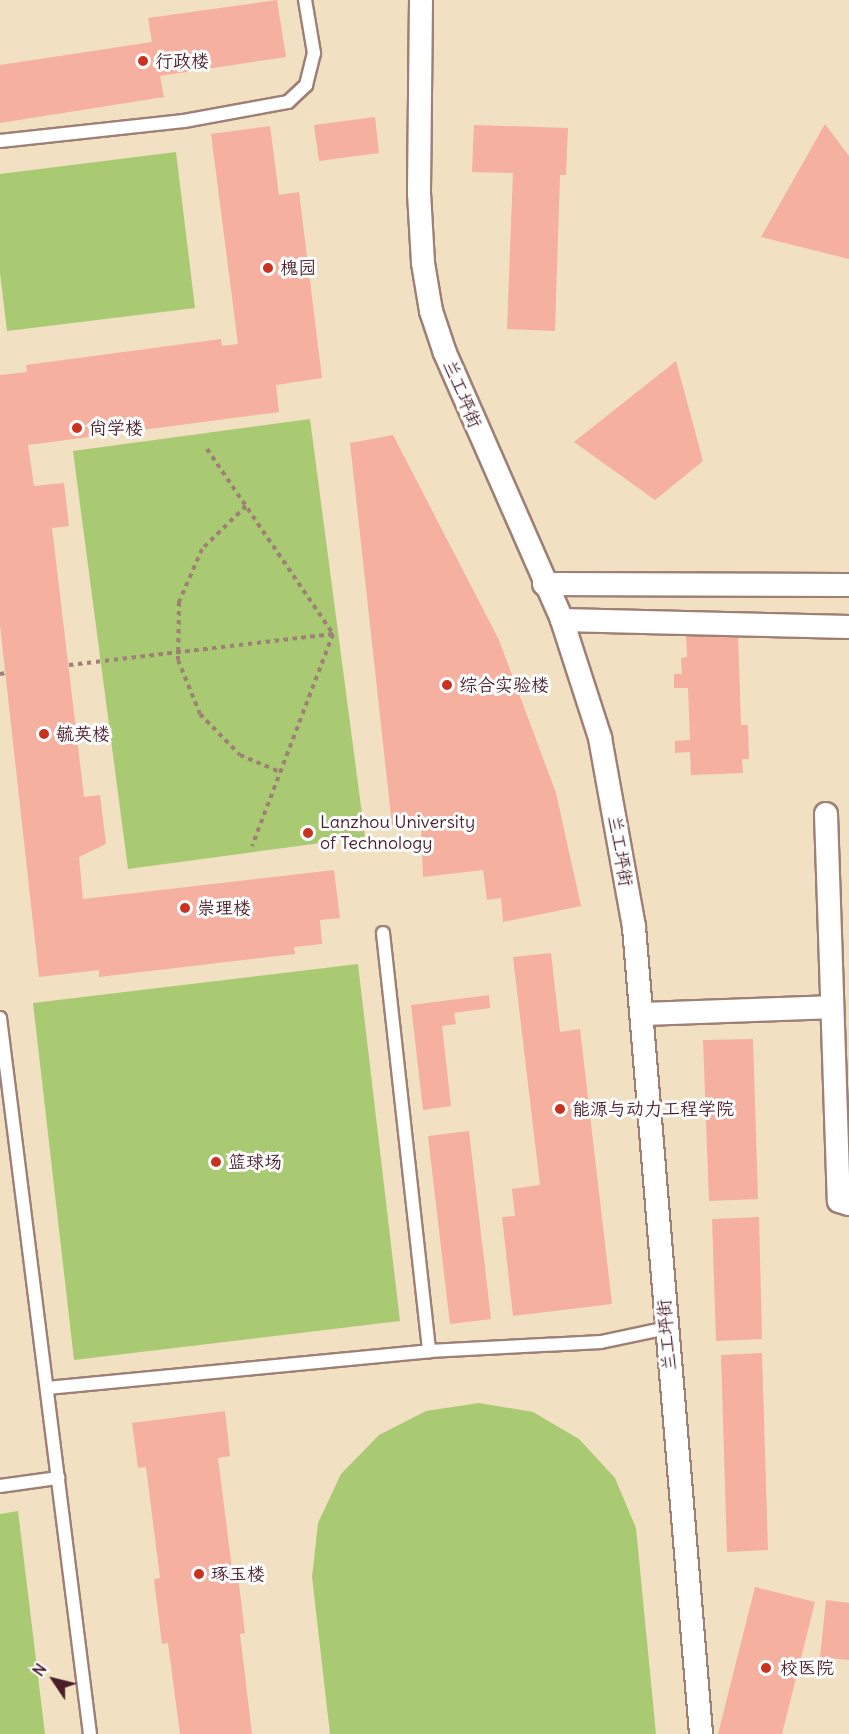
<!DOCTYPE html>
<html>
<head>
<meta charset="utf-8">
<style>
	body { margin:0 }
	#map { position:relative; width:849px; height:1734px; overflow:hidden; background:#f1e0c2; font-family:Delius,"LXGW WenKai TC",sans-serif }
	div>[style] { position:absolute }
	.green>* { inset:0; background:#a9ca72 }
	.building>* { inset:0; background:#f5b0a0 }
	.path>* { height:4px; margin-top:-2px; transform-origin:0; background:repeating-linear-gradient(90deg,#9e8076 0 4.5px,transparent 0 9px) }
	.roads { filter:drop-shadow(2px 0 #9e8076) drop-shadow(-2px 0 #9e8076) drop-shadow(0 2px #9e8076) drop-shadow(0 -2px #9e8076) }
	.lane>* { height:12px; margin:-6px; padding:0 6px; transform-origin:6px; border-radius:6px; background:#fff }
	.street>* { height:22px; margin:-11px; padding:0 11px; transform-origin:11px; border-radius:11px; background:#fff }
	.dots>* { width:16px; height:16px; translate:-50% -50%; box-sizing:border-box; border:3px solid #fff; border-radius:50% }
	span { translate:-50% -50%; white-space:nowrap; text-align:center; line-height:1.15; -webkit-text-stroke:6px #fff; paint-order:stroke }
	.poi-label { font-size:18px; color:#4a1f2b }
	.left { translate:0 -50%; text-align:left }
	.street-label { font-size:18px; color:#4a1f2b }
	.north { position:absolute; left:24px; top:1650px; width:60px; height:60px; -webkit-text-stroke:4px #fff; paint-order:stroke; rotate:305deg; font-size:16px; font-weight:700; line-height:24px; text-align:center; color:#4a1f2b }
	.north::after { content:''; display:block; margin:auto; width:21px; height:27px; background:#4a1f2b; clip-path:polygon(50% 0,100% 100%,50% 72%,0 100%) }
</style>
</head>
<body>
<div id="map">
	<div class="green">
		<div style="clip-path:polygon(176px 152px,195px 308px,7px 331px,0 273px,0 174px)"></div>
		<div style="clip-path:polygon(310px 419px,365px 837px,128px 869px,73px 451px)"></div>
		<div style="clip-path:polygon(358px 964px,400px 1321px,74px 1360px,33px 1003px)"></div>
		<div style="clip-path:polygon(479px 1403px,533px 1412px,579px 1439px,615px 1478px,636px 1528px,656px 1734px,330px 1734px,312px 1577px,318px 1523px,341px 1474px,379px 1435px,426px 1411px)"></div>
		<div style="clip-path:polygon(18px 1511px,45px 1734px,0 1734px,0 1514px)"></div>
	</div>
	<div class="building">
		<div style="clip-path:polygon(277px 0,286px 57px,160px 76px,164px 97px,0 123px,0 65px,152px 42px,148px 18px)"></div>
		<div style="clip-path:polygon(375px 117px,379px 153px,319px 161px,314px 125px)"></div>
		<div style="clip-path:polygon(825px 124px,849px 156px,849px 259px,761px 237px)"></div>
		<div style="clip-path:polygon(474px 125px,568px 128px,566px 175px,560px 175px,555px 331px,507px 329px,513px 173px,472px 172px)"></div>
		<div style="clip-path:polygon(270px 126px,279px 195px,299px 192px,322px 378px,276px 385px,279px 412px,28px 445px,34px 486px,64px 483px,69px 526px,52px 528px,84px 797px,100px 795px,106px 844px,79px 857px,83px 899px,334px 870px,340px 918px,320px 920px,322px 944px,294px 947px,295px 954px,99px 977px,99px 970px,39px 977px,0 625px,0 375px,27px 372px,26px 365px,221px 339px,222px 346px,238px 344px,211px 134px)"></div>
		<div style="clip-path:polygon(676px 361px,703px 461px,655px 500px,574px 442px)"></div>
		<div style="clip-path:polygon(393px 435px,499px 640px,556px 793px,581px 906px,503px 922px,501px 898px,487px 900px,483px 870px,423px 877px,421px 824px,392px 825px,350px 443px)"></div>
		<div style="clip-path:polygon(738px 633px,741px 725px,748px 725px,749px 759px,742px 759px,743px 773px,691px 775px,690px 752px,675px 753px,675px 741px,690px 740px,688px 688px,674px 688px,674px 674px,682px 674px,681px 658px,687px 657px,686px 635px)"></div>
		<div style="clip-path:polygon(551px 953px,560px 1032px,580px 1029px,612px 1304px,513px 1316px,502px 1217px,515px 1216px,512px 1189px,540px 1185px,513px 957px)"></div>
		<div style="clip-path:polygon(489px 995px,490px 1008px,454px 1013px,456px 1024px,442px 1026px,451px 1106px,423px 1110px,411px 1005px)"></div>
		<div style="clip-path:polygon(753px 1039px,758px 1199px,709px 1201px,703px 1040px)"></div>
		<div style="clip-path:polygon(469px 1131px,491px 1319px,450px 1324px,428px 1136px)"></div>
		<div style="clip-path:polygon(759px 1217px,762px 1339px,716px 1341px,712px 1219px)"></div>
		<div style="clip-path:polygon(762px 1353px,768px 1550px,727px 1552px,721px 1355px)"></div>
		<div style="clip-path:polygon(225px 1411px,230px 1456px,218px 1458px,232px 1569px,237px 1568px,245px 1633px,240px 1634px,252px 1734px,180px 1734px,168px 1643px,162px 1644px,154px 1579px,160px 1578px,146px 1467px,138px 1468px,132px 1423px)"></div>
		<div style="clip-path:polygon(755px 1587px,815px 1602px,782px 1734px,718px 1734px)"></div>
		<div style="clip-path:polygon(826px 1600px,849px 1603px,849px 1660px,820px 1657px)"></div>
	</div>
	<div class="path">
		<div style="left:207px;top:449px;width:224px;rotate:55.7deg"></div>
		<div style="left:333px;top:634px;width:227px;rotate:110.9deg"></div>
		<div style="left:246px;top:506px;width:62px;rotate:135.7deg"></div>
		<div style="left:202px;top:549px;width:58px;rotate:113.5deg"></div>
		<div style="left:179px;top:602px;width:58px;rotate:91deg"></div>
		<div style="left:178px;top:660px;width:58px;rotate:67.8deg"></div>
		<div style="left:200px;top:714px;width:57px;rotate:45.7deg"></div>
		<div style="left:240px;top:755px;width:43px;rotate:23deg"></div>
		<div style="left:69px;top:665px;width:266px;rotate:-6.7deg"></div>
		<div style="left:0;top:674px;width:6px;rotate:-9deg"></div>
	</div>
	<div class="roads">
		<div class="lane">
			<div style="left:0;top:141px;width:185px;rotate:-6.2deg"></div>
			<div style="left:184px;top:121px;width:106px;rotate:-10.4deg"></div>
			<div style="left:288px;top:102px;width:25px;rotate:-43deg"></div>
			<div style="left:306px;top:85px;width:33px;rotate:-76deg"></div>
			<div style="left:314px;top:53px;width:54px;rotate:-99.6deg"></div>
			<div style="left:383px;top:933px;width:421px;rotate:83.7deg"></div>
			<div style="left:0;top:1018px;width:722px;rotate:82.84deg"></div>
			<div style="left:47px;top:1388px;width:384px;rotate:-5.5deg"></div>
			<div style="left:429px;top:1351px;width:172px;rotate:-3deg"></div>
			<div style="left:601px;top:1342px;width:67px;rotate:-12deg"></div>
			<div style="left:0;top:1486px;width:59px;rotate:-7.9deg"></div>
		</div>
		<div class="street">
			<div style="left:421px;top:0;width:193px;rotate:90.6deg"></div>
			<div style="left:419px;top:193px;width:70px;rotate:86.7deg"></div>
			<div style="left:423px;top:263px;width:49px;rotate:80.5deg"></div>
			<div style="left:431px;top:311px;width:44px;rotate:71.6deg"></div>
			<div style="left:445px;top:353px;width:292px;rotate:66.3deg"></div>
			<div style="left:562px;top:620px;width:124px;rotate:72.1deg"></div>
			<div style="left:600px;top:738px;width:192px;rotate:79.8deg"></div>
			<div style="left:634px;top:927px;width:810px;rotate:85.25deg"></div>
			<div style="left:544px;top:584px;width:305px;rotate:0.2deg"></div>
			<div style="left:562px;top:620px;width:287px;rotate:1.4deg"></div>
			<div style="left:826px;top:814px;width:387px;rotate:88.1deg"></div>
			<div style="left:839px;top:1201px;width:10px;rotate:17deg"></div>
			<div style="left:641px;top:1014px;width:190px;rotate:-2.1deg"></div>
		</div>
	</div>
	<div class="dots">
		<div style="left:143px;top:61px;background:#c8321e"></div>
		<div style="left:268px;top:268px;background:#c8321e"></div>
		<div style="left:77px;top:428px;background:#c8321e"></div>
		<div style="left:447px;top:685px;background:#c8321e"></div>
		<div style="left:44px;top:734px;background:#c8321e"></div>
		<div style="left:308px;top:833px;background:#c8321e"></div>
		<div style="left:185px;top:908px;background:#c8321e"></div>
		<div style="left:560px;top:1109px;background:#c8321e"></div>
		<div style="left:216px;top:1162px;background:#c8321e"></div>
		<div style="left:199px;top:1574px;background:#c8321e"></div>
		<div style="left:766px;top:1668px;background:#c8321e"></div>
	</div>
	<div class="poi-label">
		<span class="left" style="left:155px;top:61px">行政楼</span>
		<span class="left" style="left:280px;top:268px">槐园</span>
		<span class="left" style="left:89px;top:428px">尚学楼</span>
		<span class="left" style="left:459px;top:685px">综合实验楼</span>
		<span class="left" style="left:56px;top:734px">毓英楼</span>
		<span class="left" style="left:320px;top:833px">Lanzhou University<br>of Technology</span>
		<span class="left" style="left:197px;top:908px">崇理楼</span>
		<span class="left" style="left:572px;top:1109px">能源与动力工程学院</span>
		<span class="left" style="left:228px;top:1162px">篮球场</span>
		<span class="left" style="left:211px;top:1574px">琢玉楼</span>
		<span class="left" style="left:780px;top:1668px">校医院</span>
	</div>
	<div class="street-label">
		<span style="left:462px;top:394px;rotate:67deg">兰工坪街</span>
		<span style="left:620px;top:851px;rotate:80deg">兰工坪街</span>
		<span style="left:667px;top:1335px;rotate:-95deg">兰工坪街</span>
	</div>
	<div class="north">N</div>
</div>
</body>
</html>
